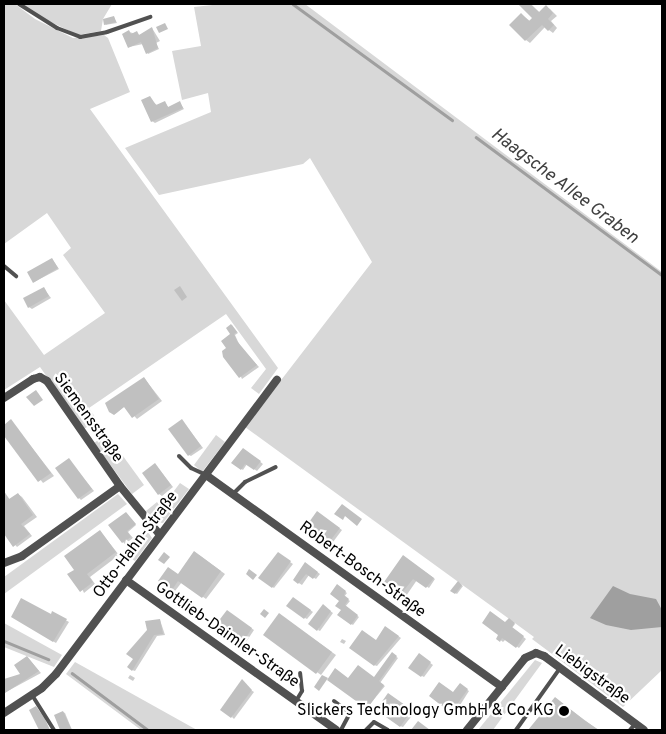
<!DOCTYPE html>
<html>
<head>
<meta charset="utf-8">
<style>
	body { margin:0 }
	#map { position:relative; width:666px; height:734px; overflow:hidden; background:#fff; font-family:Overpass,sans-serif }
	div>[style] { position:absolute }
	.green>* { inset:0; background:#d8d8d8 }
	.water>* { inset:0; background:#9f9f9f }
	.shadow>* { inset:0; background:#0003 }
	.stream>* { height:2.5px; margin:-1.25px; padding:0 1.25px; transform-origin:1.25px; border-radius:1.25px; background:#9f9f9f }
	.building>* { inset:0; background:#c0c0c0 }
	.service>* { height:4px; margin:-2px; padding:0 2px; transform-origin:2px; border-radius:2px; background:#515151 }
	.minor>* { height:8px; margin:-4px; padding:0 4px; transform-origin:4px; border-radius:4px; background:#515151 }
	.dots>* { width:14px; height:14px; translate:-50% -50%; box-sizing:border-box; border:2px solid #fff; border-radius:50% }
	span { translate:-50% -50%; white-space:nowrap; text-align:center; line-height:1.15; -webkit-text-stroke:4.5px #fff; paint-order:stroke }
	.street-label { font-size:16px; color:#000 }
	.poi-label { font-size:16px; color:#000 }
	.right { translate:-100% -50%; text-align:right }
	.water-label { font-size:18px; color:#404040; font-style:italic }
	.frame { position:absolute; inset:0; border:5px solid #000; pointer-events:none }
</style>
</head>
<body>
<div id="map">
	<div class="green">
		<div style="clip-path:polygon(4px 4px,15px 4px,35px 19px,73px 38px,104px 35px,108px 38px,130px 92px,90px 109px,278px 368px,259px 394px,251px 388px,266px 369px,226px 314px,89px 408px,97px 420px,84px 429px,40px 367px,4px 390px,4px 300px,44px 355px,105px 313px,63px 255px,71px 248px,47px 213px,4px 244px)"></div>
		<div style="clip-path:polygon(21px 4px,112px 4px,103px 19px,101px 31px,78px 35px,38px 16px)"></div>
		<div style="clip-path:polygon(222px 4px,290px 4px,328px 31px,294px 4px,305px 4px,662px 272px,662px 670px,623px 707px,532px 639px,534px 637px,245px 427px,372px 262px,310px 158px,303px 164px,159px 195px,125px 148px,211px 112px,208px 93px,182px 100px,172px 51px,201px 46px,194px 7px)"></div>
		<div style="clip-path:polygon(107px 434px,144px 485px,132px 494px,94px 443px)"></div>
		<div style="clip-path:polygon(216px 435px,225px 442px,202px 472px,194px 465px)"></div>
		<div style="clip-path:polygon(180px 483px,189px 489px,163px 523px,155px 522px,146px 511px,157px 502px,161px 508px)"></div>
		<div style="clip-path:polygon(118px 494px,127px 504px,4px 594px,4px 577px)"></div>
		<div style="clip-path:polygon(146px 529px,152px 538px,135px 561px,126px 555px)"></div>
		<div style="clip-path:polygon(4px 623px,62px 655px,54px 667px,4px 647px)"></div>
		<div style="clip-path:polygon(535px 660px,542px 663px,493px 730px,478px 730px)"></div>
		<div style="clip-path:polygon(75px 662px,197px 730px,141px 730px,66px 674px)"></div>
	</div>
	<div class="water">
		<div style="clip-path:polygon(613px 586px,630px 594px,656px 599px,662px 610px,662px 627px,631px 630px,606px 625px,590px 618px)"></div>
	</div>
	<div class="shadow">
		<div style="clip-path:polygon(520px 4px,531px 4px,540px 13px,546px 7px,550px 9px,557px 16px,551px 21px,557px 28px,553px 33px,545px 27px,530px 43px,526px 40px,511px 25px,522px 15px,530px 21px,534px 18px)"></div>
		<div style="clip-path:polygon(114px 17px,117px 23px,105px 25px)"></div>
		<div style="clip-path:polygon(152px 28px,160px 41px,156px 43px,159px 49px,148px 54px,143px 44px,129px 47px,129px 32px,140px 35px)"></div>
		<div style="clip-path:polygon(152px 101px,158px 106px,165px 103px,169px 108px,180px 103px,184px 109px,155px 123px,152px 121px)"></div>
		<div style="clip-path:polygon(52px 259px,59px 269px,34px 282px)"></div>
		<div style="clip-path:polygon(44px 289px,51px 298px,32px 309px,29px 307px)"></div>
		<div style="clip-path:polygon(232px 325px,238px 333px,235px 335px,240px 346px,259px 367px,242px 379px,228px 349px)"></div>
		<div style="clip-path:polygon(144px 378px,162px 401px,137px 419px,125px 406px,114px 415px)"></div>
		<div style="clip-path:polygon(11px 421px,54px 476px,43px 483px,4px 433px,4px 427px)"></div>
		<div style="clip-path:polygon(184px 423px,203px 448px,191px 456px,189px 455px)"></div>
		<div style="clip-path:polygon(246px 451px,263px 464px,257px 471px,247px 464px,243px 470px,233px 463px)"></div>
		<div style="clip-path:polygon(69px 460px,94px 491px,81px 500px,79px 498px)"></div>
		<div style="clip-path:polygon(155px 464px,173px 487px,162px 496px,159px 494px)"></div>
		<div style="clip-path:polygon(4px 491px,10px 500px,18px 494px,22px 497px,37px 517px,24px 526px,32px 536px,17px 547px,4px 532px)"></div>
		<div style="clip-path:polygon(126px 513px,136px 525px,128px 532px,133px 538px,125px 544px,123px 542px)"></div>
		<div style="clip-path:polygon(320px 515px,342px 530px,333px 542px,330px 540px)"></div>
		<div style="clip-path:polygon(100px 531px,119px 555px,90px 577px,95px 584px,84px 593px,74px 571px)"></div>
		<div style="clip-path:polygon(278px 554px,293px 564px,274px 588px,260px 578px)"></div>
		<div style="clip-path:polygon(199px 555px,225px 574px,206px 599px,182px 582px,175px 591px,172px 589px,178px 576px)"></div>
		<div style="clip-path:polygon(407px 559px,435px 579px,429px 588px,417px 580px,406px 596px,385px 581px)"></div>
		<div style="clip-path:polygon(308px 565px,320px 574px,316px 579px,309px 575px,302px 585px,294px 580px)"></div>
		<div style="clip-path:polygon(458px 583px,463px 586px,457px 594px,452px 591px)"></div>
		<div style="clip-path:polygon(337px 586px,347px 593px,344px 597px,350px 601px,345px 607px,359px 617px,353px 625px,339px 615px,342px 610px)"></div>
		<div style="clip-path:polygon(296px 600px,313px 612px,307px 619px,305px 618px)"></div>
		<div style="clip-path:polygon(326px 608px,333px 613px,320px 631px,318px 630px)"></div>
		<div style="clip-path:polygon(53px 613px,69px 622px,56px 643px,41px 634px)"></div>
		<div style="clip-path:polygon(230px 613px,254px 630px,246px 642px,243px 641px)"></div>
		<div style="clip-path:polygon(283px 617px,336px 655px,321px 675px,265px 635px)"></div>
		<div style="clip-path:polygon(160px 620px,165px 635px,157px 636px,135px 671px,132px 670px)"></div>
		<div style="clip-path:polygon(509px 620px,515px 624px,512px 628px,526px 639px,519px 648px,506px 639px,503px 642px,498px 638px)"></div>
		<div style="clip-path:polygon(388px 629px,401px 638px,377px 666px,374px 665px,376px 641px)"></div>
		<div style="clip-path:polygon(342px 639px,346px 641px,344px 644px,340px 642px)"></div>
		<div style="clip-path:polygon(392px 654px,398px 658px,380px 683px,385px 686px,366px 709px,349px 679px,375px 678px)"></div>
		<div style="clip-path:polygon(27px 657px,41px 673px,6px 692px,4px 680px,20px 676px)"></div>
		<div style="clip-path:polygon(422px 657px,433px 665px,424px 677px,422px 676px)"></div>
		<div style="clip-path:polygon(130px 675px,135px 678px,133px 681px,128px 678px)"></div>
		<div style="clip-path:polygon(243px 685px,254px 692px,234px 719px,232px 717px)"></div>
		<div style="clip-path:polygon(460px 685px,469px 691px,455px 713px,452px 711px,454px 694px)"></div>
		<div style="clip-path:polygon(391px 696px,414px 713px,403px 727px,400px 726px)"></div>
		<div style="clip-path:polygon(555px 698px,559px 701px,598px 730px,530px 730px)"></div>
		<div style="clip-path:polygon(63px 712px,65px 713px,72px 730px,61px 730px,55px 716px)"></div>
	</div>
	<div class="stream">
		<div style="left:293px;top:4px;width:197px;rotate:36.1deg"></div>
		<div style="left:476px;top:137px;width:232px;rotate:36.6deg"></div>
		<div style="left:4px;top:641px;width:48px;rotate:22.2deg"></div>
		<div style="left:72px;top:673px;width:95px;rotate:36.9deg"></div>
	</div>
	<div class="building">
		<div style="clip-path:polygon(518px 4px,530px 4px,539px 12px,546px 5px,553px 13px,548px 19px,554px 25px,548px 31px,542px 25px,525px 41px,509px 25px,521px 13px,529px 21px,532px 18px)"></div>
		<div style="clip-path:polygon(114px 16px,116px 22px,104px 25px,103px 19px)"></div>
		<div style="clip-path:polygon(165px 23px,168px 29px,159px 33px,156px 27px)"></div>
		<div style="clip-path:polygon(152px 27px,158px 48px,146px 54px,141px 42px,128px 48px,122px 34px,129px 30px,131px 34px,137px 31px,139px 35px)"></div>
		<div style="clip-path:polygon(150px 96px,156px 105px,165px 101px,168px 107px,180px 101px,183px 108px,151px 122px,141px 100px)"></div>
		<div style="clip-path:polygon(52px 258px,58px 268px,33px 283px,27px 272px)"></div>
		<div style="clip-path:polygon(180px 286px,187px 297px,182px 301px,174px 290px)"></div>
		<div style="clip-path:polygon(44px 287px,49px 296px,28px 308px,23px 298px)"></div>
		<div style="clip-path:polygon(231px 324px,237px 332px,234px 334px,237px 341px,257px 365px,239px 378px,223px 357px,222px 351px,226px 348px,221px 341px,230px 334px,226px 328px)"></div>
		<div style="clip-path:polygon(144px 377px,159px 399px,132px 418px,124px 407px,114px 415px,109px 412px,105px 403px)"></div>
		<div style="clip-path:polygon(36px 390px,43px 400px,34px 406px,26px 397px)"></div>
		<div style="clip-path:polygon(11px 419px,51px 473px,38px 482px,4px 436px,4px 425px)"></div>
		<div style="clip-path:polygon(182px 419px,201px 446px,188px 456px,168px 429px)"></div>
		<div style="clip-path:polygon(243px 448px,261px 461px,254px 470px,245px 464px,241px 470px,231px 463px)"></div>
		<div style="clip-path:polygon(69px 458px,92px 489px,78px 499px,55px 468px)"></div>
		<div style="clip-path:polygon(155px 463px,171px 485px,158px 495px,142px 473px)"></div>
		<div style="clip-path:polygon(4px 492px,9px 499px,18px 493px,33px 515px,21px 524px,30px 534px,13px 547px,4px 534px)"></div>
		<div style="clip-path:polygon(342px 504px,362px 519px,357px 526px,345px 516px,343px 520px,334px 514px)"></div>
		<div style="clip-path:polygon(317px 511px,340px 528px,330px 541px,307px 525px)"></div>
		<div style="clip-path:polygon(126px 512px,136px 524px,127px 531px,131px 537px,122px 543px,108px 525px)"></div>
		<div style="clip-path:polygon(100px 530px,116px 552px,87px 574px,93px 582px,80px 592px,67px 574px,74px 570px,64px 556px)"></div>
		<div style="clip-path:polygon(194px 551px,221px 571px,202px 598px,178px 581px,172px 590px,158px 581px,168px 567px,178px 574px)"></div>
		<div style="clip-path:polygon(164px 552px,170px 557px,164px 564px,158px 560px)"></div>
		<div style="clip-path:polygon(278px 552px,291px 561px,272px 588px,258px 578px)"></div>
		<div style="clip-path:polygon(403px 555px,434px 578px,426px 588px,413px 579px,401px 594px,384px 582px)"></div>
		<div style="clip-path:polygon(305px 562px,318px 572px,313px 579px,306px 574px,298px 584px,293px 580px)"></div>
		<div style="clip-path:polygon(249px 569px,257px 575px,253px 580px,246px 574px)"></div>
		<div style="clip-path:polygon(458px 581px,462px 585px,455px 594px,450px 591px)"></div>
		<div style="clip-path:polygon(337px 584px,346px 591px,344px 595px,349px 599px,345px 605px,358px 615px,351px 625px,337px 615px,341px 610px,335px 606px,339px 601px,330px 594px)"></div>
		<div style="clip-path:polygon(293px 597px,311px 610px,304px 619px,286px 606px)"></div>
		<div style="clip-path:polygon(21px 598px,51px 614px,52px 611px,67px 619px,53px 642px,11px 617px)"></div>
		<div style="clip-path:polygon(323px 604px,331px 611px,317px 631px,308px 624px)"></div>
		<div style="clip-path:polygon(264px 609px,269px 613px,265px 618px,260px 614px)"></div>
		<div style="clip-path:polygon(227px 610px,252px 628px,243px 642px,217px 623px)"></div>
		<div style="clip-path:polygon(490px 611px,505px 622px,509px 618px,515px 623px,512px 627px,524px 636px,516px 648px,502px 638px,500px 642px,496px 639px,498px 635px,482px 623px)"></div>
		<div style="clip-path:polygon(279px 613px,332px 652px,316px 674px,263px 635px)"></div>
		<div style="clip-path:polygon(160px 619px,163px 634px,154px 635px,132px 671px,127px 667px,133px 659px,126px 654px,147px 630px,145px 621px)"></div>
		<div style="clip-path:polygon(385px 626px,399px 636px,374px 666px,349px 648px,362px 630px,376px 640px)"></div>
		<div style="clip-path:polygon(392px 652px,397px 656px,379px 681px,384px 685px,367px 709px,327px 680px,335px 668px,348px 678px,358px 665px,374px 677px)"></div>
		<div style="clip-path:polygon(419px 653px,431px 662px,421px 677px,408px 668px)"></div>
		<div style="clip-path:polygon(27px 656px,39px 671px,5px 693px,4px 679px,20px 674px,14px 665px)"></div>
		<div style="clip-path:polygon(322px 675px,328px 678px,319px 691px,314px 687px)"></div>
		<div style="clip-path:polygon(242px 679px,252px 690px,231px 718px,220px 710px)"></div>
		<div style="clip-path:polygon(439px 682px,453px 692px,460px 683px,468px 689px,451px 713px,429px 696px)"></div>
		<div style="clip-path:polygon(388px 693px,412px 710px,400px 727px,376px 710px)"></div>
		<div style="clip-path:polygon(555px 697px,584px 720px,599px 730px,528px 730px)"></div>
		<div style="clip-path:polygon(36px 706px,45px 719px,50px 730px,39px 730px,29px 710px)"></div>
		<div style="clip-path:polygon(63px 711px,69px 724px,72px 730px,60px 730px,54px 715px)"></div>
		<div style="clip-path:polygon(418px 721px,430px 730px,411px 730px)"></div>
	</div>
	<div class="service">
		<div style="left:19px;top:4px;width:45px;rotate:32.3deg"></div>
		<div style="left:57px;top:28px;width:25px;rotate:21deg"></div>
		<div style="left:80px;top:37px;width:27px;rotate:-10deg"></div>
		<div style="left:107px;top:32px;width:46px;rotate:-19.2deg"></div>
		<div style="left:4px;top:266px;width:16px;rotate:40deg"></div>
		<div style="left:179px;top:456px;width:17px;rotate:45deg"></div>
		<div style="left:191px;top:468px;width:17px;rotate:25deg"></div>
		<div style="left:233px;top:494px;width:17px;rotate:-45deg"></div>
		<div style="left:245px;top:482px;width:34px;rotate:-26deg"></div>
		<div style="left:32px;top:695px;width:41px;rotate:57.8deg"></div>
		<div style="left:296px;top:701px;width:12px;rotate:-59deg"></div>
		<div style="left:302px;top:691px;width:18px;rotate:-96deg"></div>
		<div style="left:334px;top:701px;width:20px;rotate:37deg"></div>
		<div style="left:350px;top:713px;width:19px;rotate:118deg"></div>
		<div style="left:366px;top:730px;width:11px;rotate:-45deg"></div>
		<div style="left:374px;top:722px;width:16px;rotate:30deg"></div>
		<div style="left:516px;top:730px;width:76px;rotate:-54.6deg"></div>
		<div style="left:630px;top:730px;width:8px;rotate:-50deg"></div>
	</div>
	<div class="minor">
		<div style="left:4px;top:398px;width:35px;rotate:-33deg"></div>
		<div style="left:33px;top:379px;width:7px;rotate:-16deg"></div>
		<div style="left:40px;top:377px;width:8px;rotate:30deg"></div>
		<div style="left:47px;top:381px;width:128px;rotate:55.2deg"></div>
		<div style="left:120px;top:486px;width:63px;rotate:50.8deg"></div>
		<div style="left:206px;top:475px;width:364px;rotate:35.6deg"></div>
		<div style="left:4px;top:563px;width:19px;rotate:-21deg"></div>
		<div style="left:22px;top:556px;width:120px;rotate:-35.5deg"></div>
		<div style="left:126px;top:580px;width:258px;rotate:35.5deg"></div>
		<div style="left:4px;top:713px;width:45px;rotate:-33.3deg"></div>
		<div style="left:42px;top:688px;width:20px;rotate:-45deg"></div>
		<div style="left:56px;top:674px;width:368px;rotate:-53.1deg"></div>
		<div style="left:467px;top:730px;width:92px;rotate:-51.1deg"></div>
		<div style="left:525px;top:658px;width:12px;rotate:-24deg"></div>
		<div style="left:536px;top:653px;width:9px;rotate:21deg"></div>
		<div style="left:544px;top:656px;width:124px;rotate:36.5deg"></div>
	</div>
	<div class="dots">
		<div style="left:564px;top:711px;background:#000"></div>
	</div>
	<div class="street-label">
		<span style="left:88px;top:418px;rotate:54deg">Siemensstraße</span>
		<span style="left:136px;top:545px;rotate:-53deg">Otto-Hahn-Straße</span>
		<span style="left:362px;top:570px;rotate:36deg">Robert-Bosch-Straße</span>
		<span style="left:227px;top:635px;rotate:35deg">Gottlieb-Daimler-Straße</span>
		<span style="left:592px;top:675px;rotate:36deg">Liebigstraße</span>
	</div>
	<div class="poi-label">
		<span class="right" style="left:554px;top:711px">Slickers Technology GmbH &amp; Co. KG</span>
	</div>
	<div class="water-label">
		<span style="left:564px;top:187px;rotate:37deg">Haagsche Allee Graben</span>
	</div>
	<div class="frame"></div>
</div>
</body>
</html>
